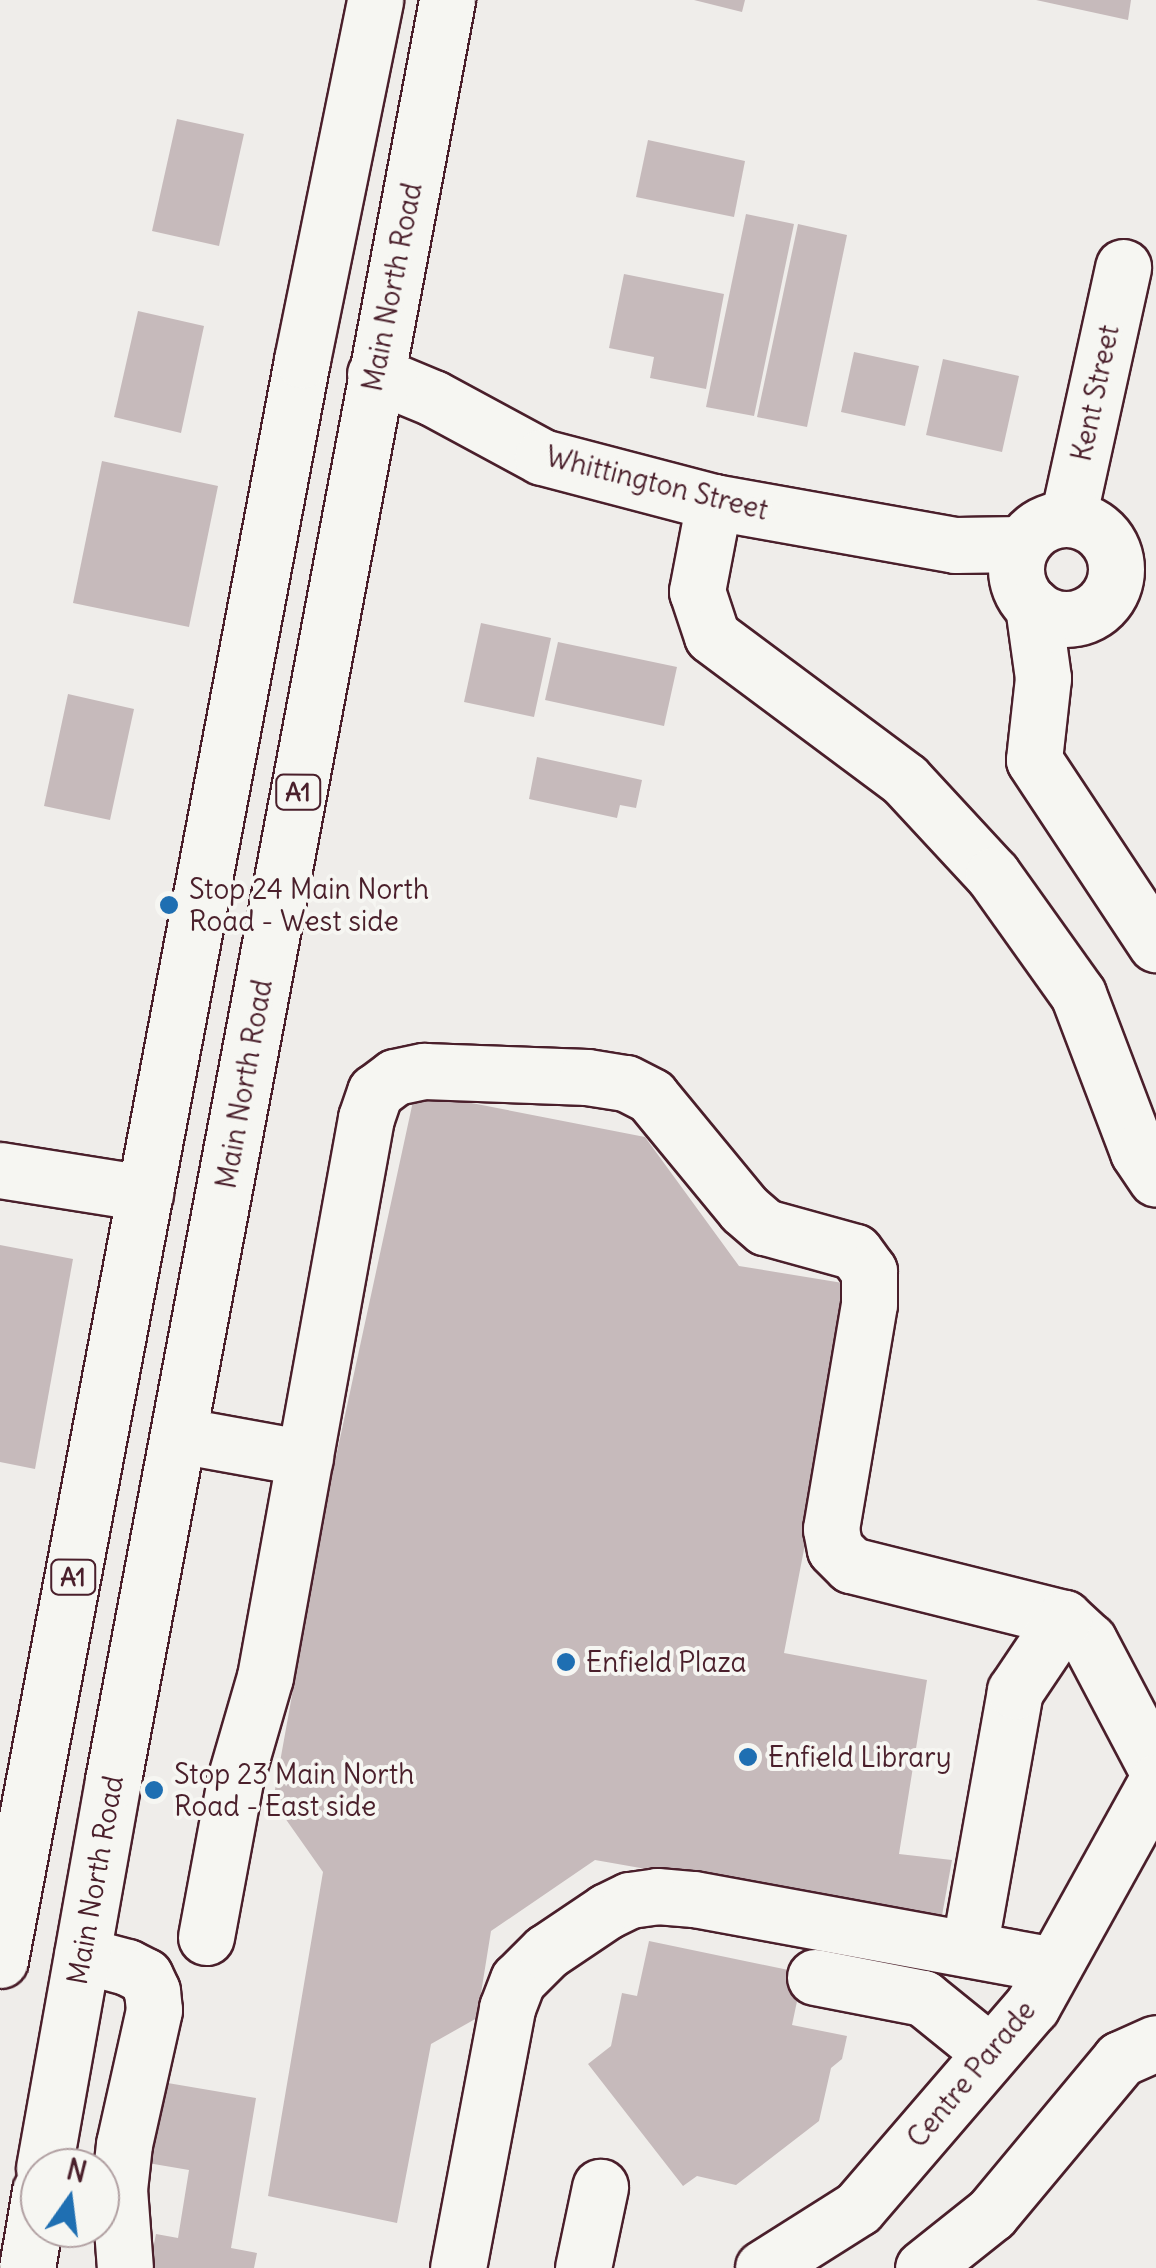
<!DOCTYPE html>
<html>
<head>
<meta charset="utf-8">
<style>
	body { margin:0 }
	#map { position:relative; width:1156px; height:2268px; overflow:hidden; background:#efedea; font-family:Delius,sans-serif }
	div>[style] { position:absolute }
	.building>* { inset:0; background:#c6babb }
	.roads { filter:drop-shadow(2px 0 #4a1f2b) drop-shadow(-2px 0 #4a1f2b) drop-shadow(0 2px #4a1f2b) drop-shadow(0 -2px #4a1f2b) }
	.minor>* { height:55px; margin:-27.5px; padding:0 27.5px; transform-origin:27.5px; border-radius:27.5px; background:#f6f6f2 }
	.minor>.ring { margin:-27.5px; padding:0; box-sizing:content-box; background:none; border:55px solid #f6f6f2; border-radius:50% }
	.highway>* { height:55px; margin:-27.5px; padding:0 27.5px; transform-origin:27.5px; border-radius:27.5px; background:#f6f6f2 }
	.dots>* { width:28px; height:28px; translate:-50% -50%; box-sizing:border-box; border:5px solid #f6f6f2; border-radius:50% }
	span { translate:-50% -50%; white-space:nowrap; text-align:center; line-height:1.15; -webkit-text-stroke:8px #f6f6f2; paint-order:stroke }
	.shield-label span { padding:2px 8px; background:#f6f6f2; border:2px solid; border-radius:8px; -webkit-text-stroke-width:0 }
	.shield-label { font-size:25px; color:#4a1f2b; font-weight:700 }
	.street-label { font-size:28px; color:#4a1f2b }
	.poi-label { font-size:28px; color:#4a1f2b }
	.left { translate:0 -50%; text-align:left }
	.north { position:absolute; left:20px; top:2148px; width:100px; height:100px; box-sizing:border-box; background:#f6f6f2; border:2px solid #b1a0a2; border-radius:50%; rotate:14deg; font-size:28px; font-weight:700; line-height:40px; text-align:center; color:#4a1f2b }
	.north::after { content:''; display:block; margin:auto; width:35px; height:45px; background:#1f6fb2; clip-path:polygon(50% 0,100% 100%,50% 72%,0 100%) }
</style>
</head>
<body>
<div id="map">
	<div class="building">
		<div style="clip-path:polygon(694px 0,745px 0,742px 12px)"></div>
		<div style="clip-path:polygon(1036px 0,1131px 0,1128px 20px)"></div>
		<div style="clip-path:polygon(177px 119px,244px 134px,219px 246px,152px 231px)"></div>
		<div style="clip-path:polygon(648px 140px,745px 161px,734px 217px,636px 197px)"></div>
		<div style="clip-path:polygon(746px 214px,794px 224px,754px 416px,706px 407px)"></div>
		<div style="clip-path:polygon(798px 224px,847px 235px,807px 427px,757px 417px)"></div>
		<div style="clip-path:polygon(624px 274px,724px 294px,706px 389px,650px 378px,654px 357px,609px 348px)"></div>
		<div style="clip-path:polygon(138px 311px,204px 326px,181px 433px,114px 417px)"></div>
		<div style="clip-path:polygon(854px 352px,919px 366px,905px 426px,841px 412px)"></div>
		<div style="clip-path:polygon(943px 359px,1019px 376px,1002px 452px,926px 435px)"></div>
		<div style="clip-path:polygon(102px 461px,218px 486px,189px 627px,73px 603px)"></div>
		<div style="clip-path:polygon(481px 623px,551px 638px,534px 717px,464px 702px)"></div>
		<div style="clip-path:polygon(558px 642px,677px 667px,664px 726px,545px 700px)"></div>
		<div style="clip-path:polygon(68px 694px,134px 709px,110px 820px,44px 806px)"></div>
		<div style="clip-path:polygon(537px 757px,642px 780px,636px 808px,620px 805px,617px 818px,529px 799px)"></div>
		<div style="clip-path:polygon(415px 1092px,645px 1137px,739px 1266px,855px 1285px,784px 1653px,927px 1680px,899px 1854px,952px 1860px,941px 1921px,595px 1860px,491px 1931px,477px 2018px,431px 2044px,397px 2223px,268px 2196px,323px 1872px,273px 1801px,329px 1489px)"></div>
		<div style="clip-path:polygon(0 1245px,73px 1259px,35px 1469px,0 1462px)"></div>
		<div style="clip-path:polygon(649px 1941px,803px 1973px,792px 2025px,847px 2036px,842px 2059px,831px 2068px,819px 2121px,736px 2185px,697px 2176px,683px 2186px,588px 2064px,611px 2046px,622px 1993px,637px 1996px)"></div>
		<div style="clip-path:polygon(150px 2080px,256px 2098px,231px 2248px,257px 2253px,254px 2268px,149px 2268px,156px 2234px,178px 2238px,189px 2170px,136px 2161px)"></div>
	</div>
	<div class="roads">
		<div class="minor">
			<div style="left:375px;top:374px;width:63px;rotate:22.5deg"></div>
			<div style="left:433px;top:398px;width:124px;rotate:28.4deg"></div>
			<div style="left:542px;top:457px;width:178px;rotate:14.7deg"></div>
			<div style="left:714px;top:502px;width:245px;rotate:10.1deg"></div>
			<div style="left:955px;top:545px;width:67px;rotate:-0.9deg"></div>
			<div style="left:714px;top:502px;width:91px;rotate:100.8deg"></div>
			<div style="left:697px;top:591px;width:47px;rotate:71.6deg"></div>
			<div style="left:712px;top:636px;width:241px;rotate:36.7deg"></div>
			<div style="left:905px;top:780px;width:129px;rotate:47.2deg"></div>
			<div style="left:993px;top:875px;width:146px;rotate:54.5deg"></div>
			<div style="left:1078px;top:994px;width:169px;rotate:69.2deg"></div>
			<div style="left:1138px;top:1152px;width:32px;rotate:56deg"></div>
			<div style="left:1068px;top:518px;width:257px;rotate:-77.6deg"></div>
			<div class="ring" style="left:1016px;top:519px;width:45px;height:45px"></div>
			<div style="left:1033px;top:606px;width:73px;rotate:82.1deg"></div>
			<div style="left:1043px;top:678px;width:82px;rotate:96.3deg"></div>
			<div style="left:1034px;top:760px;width:221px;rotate:56.5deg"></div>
			<div style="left:0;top:1170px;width:147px;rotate:9deg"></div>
			<div style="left:179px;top:1435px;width:128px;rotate:10.3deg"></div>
			<div style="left:206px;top:1937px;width:160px;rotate:-79.5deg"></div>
			<div style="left:235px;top:1780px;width:107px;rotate:-73.8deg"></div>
			<div style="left:265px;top:1677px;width:568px;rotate:-79.76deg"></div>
			<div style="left:366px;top:1118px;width:28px;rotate:-71deg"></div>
			<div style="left:375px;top:1092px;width:25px;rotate:-37deg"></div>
			<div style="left:395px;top:1077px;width:30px;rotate:-12deg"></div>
			<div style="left:424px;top:1071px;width:163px;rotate:2.1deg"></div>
			<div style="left:587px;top:1077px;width:39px;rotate:9deg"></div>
			<div style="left:626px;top:1083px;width:28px;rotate:27deg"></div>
			<div style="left:651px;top:1096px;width:146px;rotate:50.5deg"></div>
			<div style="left:744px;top:1209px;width:28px;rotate:41deg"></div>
			<div style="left:765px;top:1227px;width:93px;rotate:15.5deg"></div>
			<div style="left:855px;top:1252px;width:24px;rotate:54deg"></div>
			<div style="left:869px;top:1271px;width:33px;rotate:90deg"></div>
			<div style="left:869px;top:1304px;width:228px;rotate:99.6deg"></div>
			<div style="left:831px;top:1529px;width:20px;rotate:79deg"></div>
			<div style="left:835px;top:1549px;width:23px;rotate:45deg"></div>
			<div style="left:851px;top:1565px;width:219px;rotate:14deg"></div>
			<div style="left:1064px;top:1618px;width:34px;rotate:43deg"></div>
			<div style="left:1089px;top:1641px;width:144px;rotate:62.2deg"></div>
			<div style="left:969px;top:1949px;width:262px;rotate:-79.9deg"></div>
			<div style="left:1015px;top:1691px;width:88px;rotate:-56.1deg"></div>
			<div style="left:82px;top:1955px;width:47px;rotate:14.9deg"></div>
			<div style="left:127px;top:1967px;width:20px;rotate:27deg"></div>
			<div style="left:145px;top:1976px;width:17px;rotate:65deg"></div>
			<div style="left:152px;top:1991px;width:19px;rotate:84deg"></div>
			<div style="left:154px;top:2010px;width:137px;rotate:102.6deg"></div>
			<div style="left:124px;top:2144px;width:45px;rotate:96.3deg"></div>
			<div style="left:119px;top:2189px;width:79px;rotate:85.7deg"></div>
			<div style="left:815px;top:1977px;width:110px;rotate:11deg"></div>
			<div style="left:923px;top:1998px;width:87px;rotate:39deg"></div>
			<div style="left:458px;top:2268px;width:265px;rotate:-79.3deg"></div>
			<div style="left:507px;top:2008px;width:30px;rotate:-69deg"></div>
			<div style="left:518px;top:1980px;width:40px;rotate:-45deg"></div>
			<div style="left:546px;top:1952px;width:73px;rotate:-33.9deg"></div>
			<div style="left:607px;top:1911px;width:25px;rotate:-26deg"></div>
			<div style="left:630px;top:1900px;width:27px;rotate:-8deg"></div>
			<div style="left:657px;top:1896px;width:37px;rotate:5deg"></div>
			<div style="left:694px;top:1899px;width:366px;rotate:10.4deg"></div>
			<div style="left:583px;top:2268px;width:83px;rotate:-78.1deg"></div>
			<div style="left:763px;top:2268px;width:112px;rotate:-32.3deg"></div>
			<div style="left:858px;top:2208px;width:267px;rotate:-49.3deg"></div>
			<div style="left:1032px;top:2006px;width:256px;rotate:-61deg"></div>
			<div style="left:923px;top:2268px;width:87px;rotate:-38.5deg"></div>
			<div style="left:991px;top:2214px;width:202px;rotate:-50.2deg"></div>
			<div style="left:1120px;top:2059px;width:39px;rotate:-24deg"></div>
		</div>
		<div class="highway">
			<div style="left:0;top:1960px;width:1628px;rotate:-79.31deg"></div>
			<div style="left:302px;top:360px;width:367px;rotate:-78.5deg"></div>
			<div style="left:44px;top:2168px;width:394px;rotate:-79.9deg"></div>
			<div style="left:113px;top:1780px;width:1811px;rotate:-79.37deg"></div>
			<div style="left:27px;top:2268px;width:78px;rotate:-80.4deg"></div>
		</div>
	</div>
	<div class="dots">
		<div style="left:169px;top:905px;background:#1f6fb2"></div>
		<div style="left:566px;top:1662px;background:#1f6fb2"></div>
		<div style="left:748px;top:1757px;background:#1f6fb2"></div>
		<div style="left:154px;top:1790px;background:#1f6fb2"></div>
	</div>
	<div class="shield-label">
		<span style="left:298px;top:792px">A1</span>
		<span style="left:73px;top:1577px">A1</span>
	</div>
	<div class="street-label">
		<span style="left:392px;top:287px;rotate:-79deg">Main North Road</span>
		<span style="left:1095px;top:393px;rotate:-78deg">Kent Street</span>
		<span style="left:657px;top:483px;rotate:14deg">Whittington Street</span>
		<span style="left:244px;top:1084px;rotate:-80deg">Main North Road</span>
		<span style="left:95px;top:1880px;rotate:-80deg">Main North Road</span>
		<span style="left:971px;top:2074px;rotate:-50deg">Centre Parade</span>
	</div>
	<div class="poi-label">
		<span class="left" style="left:189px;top:905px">Stop 24 Main North<br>Road - West side</span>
		<span class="left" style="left:586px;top:1662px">Enfield Plaza</span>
		<span class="left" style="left:768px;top:1757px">Enfield Library</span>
		<span class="left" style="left:174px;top:1790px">Stop 23 Main North<br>Road - East side</span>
	</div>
	<div class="north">N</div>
</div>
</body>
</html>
